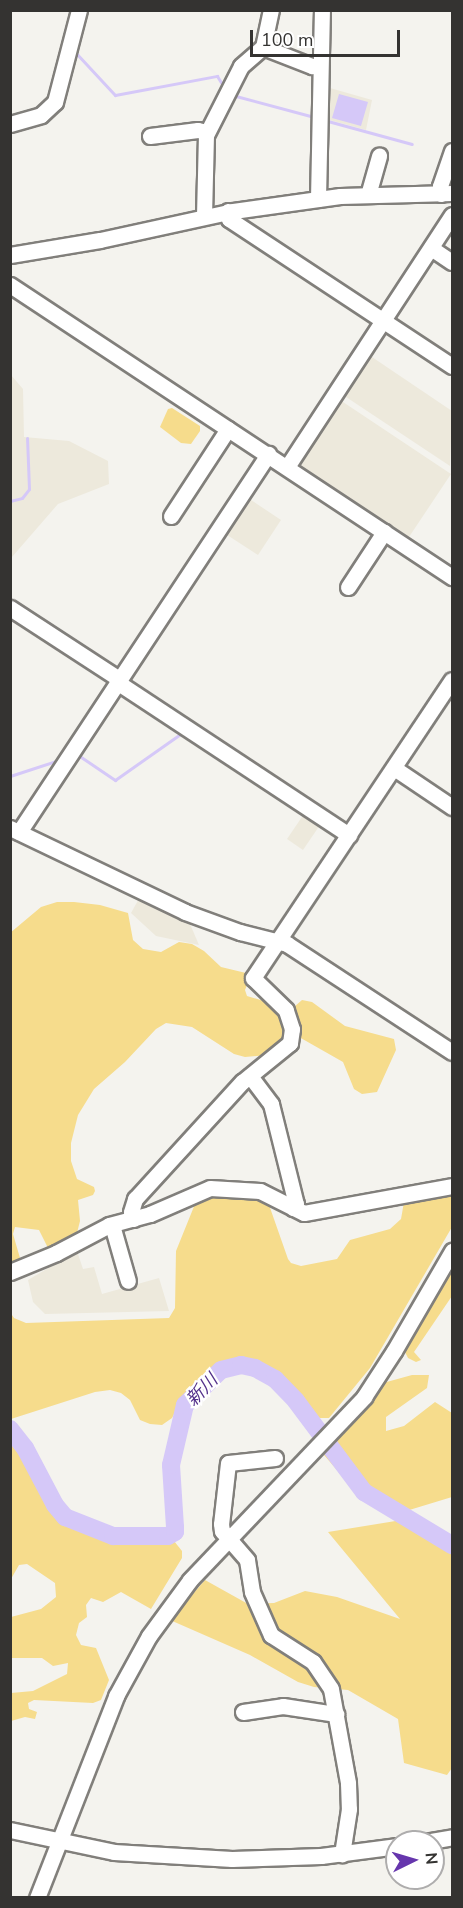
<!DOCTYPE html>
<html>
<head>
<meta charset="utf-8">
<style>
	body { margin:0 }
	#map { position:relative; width:463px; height:1908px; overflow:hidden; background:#f4f3ee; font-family:"Nunito Sans","Noto Sans JP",sans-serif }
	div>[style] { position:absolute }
	.built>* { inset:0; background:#ede9dc }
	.green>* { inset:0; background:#f6dc8c }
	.water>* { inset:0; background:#d5c8f8 }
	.stream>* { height:3px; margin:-1.5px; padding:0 1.5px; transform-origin:1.5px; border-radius:1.5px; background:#d5c8f8 }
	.river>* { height:18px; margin:-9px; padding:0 9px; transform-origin:9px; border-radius:9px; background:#d5c8f8 }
	.roads { filter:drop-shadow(2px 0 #817f7b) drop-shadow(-2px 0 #817f7b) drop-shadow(0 2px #817f7b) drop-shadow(0 -2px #817f7b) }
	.minor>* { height:15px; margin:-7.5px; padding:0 7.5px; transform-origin:7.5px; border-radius:7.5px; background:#fff }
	span { translate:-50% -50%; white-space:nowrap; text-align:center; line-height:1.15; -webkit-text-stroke:4.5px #fff; paint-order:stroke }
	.water-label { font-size:18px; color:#54328b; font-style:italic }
	.frame { position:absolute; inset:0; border:12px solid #343331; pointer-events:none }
	.north { position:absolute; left:385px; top:1830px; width:60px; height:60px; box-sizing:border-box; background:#fff; border:2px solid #aeadad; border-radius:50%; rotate:85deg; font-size:16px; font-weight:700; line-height:24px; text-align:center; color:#343331 }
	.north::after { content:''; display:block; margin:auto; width:21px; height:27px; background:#6636ad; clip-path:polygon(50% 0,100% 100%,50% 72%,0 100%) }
	.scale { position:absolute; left:250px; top:30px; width:150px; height:27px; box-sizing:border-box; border:3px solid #343331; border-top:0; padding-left:8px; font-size:18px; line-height:21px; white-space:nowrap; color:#343331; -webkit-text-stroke:4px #fff; paint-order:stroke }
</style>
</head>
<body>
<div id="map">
	<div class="built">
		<div style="clip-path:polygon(323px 86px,372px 100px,366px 130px,322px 118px)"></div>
		<div style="clip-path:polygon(366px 353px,452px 411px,450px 466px,340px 393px)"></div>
		<div style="clip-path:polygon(11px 375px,23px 389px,24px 437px,69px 441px,108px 461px,109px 484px,58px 504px,12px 557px,11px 564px)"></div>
		<div style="clip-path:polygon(337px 398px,451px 474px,407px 540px,294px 466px)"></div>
		<div style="clip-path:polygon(245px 496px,281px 520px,258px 555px,221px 531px)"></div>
		<div style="clip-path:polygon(306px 811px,322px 822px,303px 850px,287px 839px)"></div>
		<div style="clip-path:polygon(141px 895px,187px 917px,199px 945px,156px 936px,131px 913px)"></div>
		<div style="clip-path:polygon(77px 1251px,83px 1269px,94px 1267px,102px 1294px,159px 1278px,169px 1311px,45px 1314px,33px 1302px,28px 1280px)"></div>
	</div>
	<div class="green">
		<div style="clip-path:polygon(172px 408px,200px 426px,200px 431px,191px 444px,181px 443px,160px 427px,168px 409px)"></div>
		<div style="clip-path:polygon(74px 902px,100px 905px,128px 913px,133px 940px,143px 949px,161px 952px,179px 942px,192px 944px,204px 951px,221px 967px,246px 973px,249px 980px,245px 990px,247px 996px,277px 1005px,289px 1036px,268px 1055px,245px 1057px,234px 1054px,192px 1027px,166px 1023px,156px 1029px,125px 1062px,94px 1089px,78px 1115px,71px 1143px,71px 1161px,77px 1179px,94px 1187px,95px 1191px,93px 1195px,78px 1200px,80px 1221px,76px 1237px,49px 1250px,39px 1230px,15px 1227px,13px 1234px,20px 1258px,10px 1269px,10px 933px,41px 907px,57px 902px)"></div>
		<div style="clip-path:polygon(302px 1000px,312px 1002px,345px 1026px,394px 1039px,396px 1050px,377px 1092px,362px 1094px,354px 1089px,343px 1062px,299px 1037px,293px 1018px,294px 1007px)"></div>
		<div style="clip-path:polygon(452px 1192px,452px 1227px,370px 1368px,329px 1418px,318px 1418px,272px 1370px,257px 1362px,241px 1359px,225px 1362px,212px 1370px,183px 1397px,172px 1418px,162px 1425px,150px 1424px,140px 1420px,130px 1400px,121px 1393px,110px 1390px,95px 1392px,11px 1419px,10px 1312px,14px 1318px,26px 1323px,169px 1318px,175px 1308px,176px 1251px,195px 1204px,204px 1195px,247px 1194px,268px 1202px,288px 1259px,291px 1263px,301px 1266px,337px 1259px,350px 1240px,390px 1229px,401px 1219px,404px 1202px)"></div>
		<div style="clip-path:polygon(452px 1262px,452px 1296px,414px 1352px,421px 1360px,416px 1362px,408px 1358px,404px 1350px)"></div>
		<div style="clip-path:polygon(412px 1375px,429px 1375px,427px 1388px,386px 1417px,386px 1431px,404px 1426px,435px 1402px,452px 1413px,452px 1497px,406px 1511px,355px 1491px,324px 1455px,361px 1413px,383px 1383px)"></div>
		<div style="clip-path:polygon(11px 1435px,22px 1450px,51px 1506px,62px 1520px,112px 1539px,174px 1541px,182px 1551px,182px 1558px,151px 1609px,121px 1592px,103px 1602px,91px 1598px,86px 1605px,87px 1617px,79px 1623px,76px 1635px,81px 1645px,96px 1648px,109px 1680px,101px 1700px,93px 1703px,34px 1700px,28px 1703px,29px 1709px,37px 1712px,35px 1719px,25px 1717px,11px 1721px,11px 1693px,33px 1691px,67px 1674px,68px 1663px,53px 1666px,42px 1658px,11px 1658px,11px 1617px,41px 1609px,56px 1597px,55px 1583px,27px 1564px,19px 1565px,11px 1579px)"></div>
		<div style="clip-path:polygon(414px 1518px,452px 1541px,452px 1768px,447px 1775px,404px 1763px,398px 1719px,348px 1690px,314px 1687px,298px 1682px,250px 1655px,170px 1620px,205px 1580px,248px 1604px,274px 1603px,305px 1591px,337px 1597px,400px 1619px,328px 1532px)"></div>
	</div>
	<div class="water">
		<div style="clip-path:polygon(339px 94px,368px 102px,361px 126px,332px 118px)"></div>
	</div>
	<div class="stream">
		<div style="left:75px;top:52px;width:59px;rotate:47.1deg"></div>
		<div style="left:115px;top:95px;width:104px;rotate:-10.6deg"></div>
		<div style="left:217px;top:76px;width:13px;rotate:58deg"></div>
		<div style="left:232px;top:95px;width:85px;rotate:15deg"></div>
		<div style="left:324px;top:120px;width:91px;rotate:15.3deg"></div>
		<div style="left:10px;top:501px;width:12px;rotate:-14deg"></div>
		<div style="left:22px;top:498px;width:11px;rotate:-52deg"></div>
		<div style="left:29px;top:489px;width:51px;rotate:-92.2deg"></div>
		<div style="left:78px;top:755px;width:45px;rotate:34deg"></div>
		<div style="left:115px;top:780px;width:83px;rotate:-35.2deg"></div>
		<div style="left:10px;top:776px;width:52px;rotate:-18.1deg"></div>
	</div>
	<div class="river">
		<div style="left:10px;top:1429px;width:24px;rotate:52deg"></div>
		<div style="left:25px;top:1448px;width:64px;rotate:62.2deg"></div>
		<div style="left:55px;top:1505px;width:16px;rotate:50deg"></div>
		<div style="left:65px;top:1517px;width:52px;rotate:21.6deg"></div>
		<div style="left:113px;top:1536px;width:55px"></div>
		<div style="left:168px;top:1536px;width:8px;rotate:-30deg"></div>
		<div style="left:175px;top:1532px;width:5px;rotate:-90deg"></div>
		<div style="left:175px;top:1527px;width:62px;rotate:-93.7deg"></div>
		<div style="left:171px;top:1465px;width:62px;rotate:-76.9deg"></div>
		<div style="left:185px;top:1405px;width:50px;rotate:-44.2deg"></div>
		<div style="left:221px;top:1370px;width:21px;rotate:-14deg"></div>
		<div style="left:241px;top:1365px;width:14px;rotate:12deg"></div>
		<div style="left:255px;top:1368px;width:23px;rotate:29deg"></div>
		<div style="left:275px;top:1379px;width:30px;rotate:46deg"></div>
		<div style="left:296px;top:1401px;width:114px;rotate:53.2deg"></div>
		<div style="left:364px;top:1492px;width:103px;rotate:31.1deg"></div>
	</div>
	<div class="roads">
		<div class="minor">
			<div style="left:263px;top:47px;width:53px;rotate:21.2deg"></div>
			<div style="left:312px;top:66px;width:8px"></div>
			<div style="left:10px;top:124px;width:32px;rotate:-16deg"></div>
			<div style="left:41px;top:115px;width:19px;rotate:-43deg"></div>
			<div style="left:55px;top:102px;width:95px;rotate:-75.4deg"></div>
			<div style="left:150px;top:136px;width:48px;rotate:-7.1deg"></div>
			<div style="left:198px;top:130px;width:9px;rotate:13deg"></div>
			<div style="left:441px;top:194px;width:8px;rotate:-97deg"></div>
			<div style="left:440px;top:186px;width:37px;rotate:-71deg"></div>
			<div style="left:368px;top:195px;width:41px;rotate:-74.2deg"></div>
			<div style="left:318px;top:199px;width:189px;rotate:-88.8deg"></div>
			<div style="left:228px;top:211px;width:8px;rotate:83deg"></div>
			<div style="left:229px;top:219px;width:267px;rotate:33.4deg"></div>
			<div style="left:204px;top:216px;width:81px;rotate:-88.6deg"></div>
			<div style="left:206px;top:135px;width:77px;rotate:-63.1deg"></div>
			<div style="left:241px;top:66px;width:29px;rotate:-41deg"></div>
			<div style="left:263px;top:47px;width:38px;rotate:-78deg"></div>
			<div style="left:431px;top:248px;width:25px;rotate:34deg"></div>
			<div style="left:10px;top:255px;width:91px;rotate:-9.5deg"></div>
			<div style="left:100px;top:240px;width:136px;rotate:-12.3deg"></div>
			<div style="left:233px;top:211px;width:108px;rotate:-8deg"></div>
			<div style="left:340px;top:196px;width:112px;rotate:-1.5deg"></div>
			<div style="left:10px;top:285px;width:530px;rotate:33.45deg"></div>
			<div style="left:287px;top:467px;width:301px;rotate:-56.8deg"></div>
			<div style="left:171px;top:516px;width:104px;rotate:-56.8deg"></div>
			<div style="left:348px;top:587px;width:66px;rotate:-56.8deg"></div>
			<div style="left:10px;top:608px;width:130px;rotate:33.1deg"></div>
			<div style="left:117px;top:682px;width:278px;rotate:33.4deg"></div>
			<div style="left:394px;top:768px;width:70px;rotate:33.9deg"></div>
			<div style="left:10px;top:828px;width:194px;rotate:25.6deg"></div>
			<div style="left:185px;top:912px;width:59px;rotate:20deg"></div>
			<div style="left:240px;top:932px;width:49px;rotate:14.3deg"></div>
			<div style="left:287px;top:944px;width:197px;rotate:33.2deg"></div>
			<div style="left:19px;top:832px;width:453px;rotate:-56.6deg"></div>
			<div style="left:250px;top:1076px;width:35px;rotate:53deg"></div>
			<div style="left:271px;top:1104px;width:103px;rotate:76deg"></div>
			<div style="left:296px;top:1204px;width:5px;rotate:127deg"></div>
			<div style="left:133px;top:1219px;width:7px;rotate:-106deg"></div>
			<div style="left:131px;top:1212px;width:14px;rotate:-73deg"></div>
			<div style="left:135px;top:1199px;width:159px;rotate:-47.6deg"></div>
			<div style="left:242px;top:1082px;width:62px;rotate:-39.1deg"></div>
			<div style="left:290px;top:1043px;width:14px;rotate:-82deg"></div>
			<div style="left:292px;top:1029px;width:20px;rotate:-108deg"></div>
			<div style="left:286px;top:1010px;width:46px;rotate:-135.9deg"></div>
			<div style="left:253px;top:978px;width:358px;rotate:-56.3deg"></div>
			<div style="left:112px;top:1225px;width:58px;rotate:74.1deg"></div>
			<div style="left:10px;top:1272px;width:50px;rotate:-22.4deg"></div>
			<div style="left:56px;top:1253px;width:60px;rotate:-27.8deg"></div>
			<div style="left:109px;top:1225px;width:42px;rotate:-15deg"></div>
			<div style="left:150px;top:1214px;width:65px;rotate:-23.4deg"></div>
			<div style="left:210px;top:1188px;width:50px;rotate:3.4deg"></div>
			<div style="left:260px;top:1191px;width:49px;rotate:26.6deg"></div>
			<div style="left:304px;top:1213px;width:150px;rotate:-10.3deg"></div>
			<div style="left:275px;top:1458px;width:47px;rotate:173.9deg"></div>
			<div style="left:228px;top:1463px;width:61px;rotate:96.5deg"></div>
			<div style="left:221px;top:1524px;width:7px;rotate:82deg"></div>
			<div style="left:222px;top:1531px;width:38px;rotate:49deg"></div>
			<div style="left:247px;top:1560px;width:32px;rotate:81deg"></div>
			<div style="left:252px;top:1592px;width:47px;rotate:66.2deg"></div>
			<div style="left:271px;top:1635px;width:50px;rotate:32.7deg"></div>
			<div style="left:313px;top:1662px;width:32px;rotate:56deg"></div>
			<div style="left:331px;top:1689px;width:96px;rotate:79.7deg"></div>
			<div style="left:348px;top:1783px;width:26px;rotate:88deg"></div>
			<div style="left:349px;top:1809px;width:46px;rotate:98.8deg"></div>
			<div style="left:243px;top:1712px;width:40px;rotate:-8.5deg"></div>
			<div style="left:283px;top:1706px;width:54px;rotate:8.6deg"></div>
			<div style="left:10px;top:1830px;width:106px;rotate:11.9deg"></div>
			<div style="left:114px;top:1852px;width:118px;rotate:3.4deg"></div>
			<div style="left:232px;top:1859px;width:89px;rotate:-1.9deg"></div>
			<div style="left:321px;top:1856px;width:77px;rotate:-7.5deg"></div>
			<div style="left:425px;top:1842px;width:27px;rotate:-10deg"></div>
			<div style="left:37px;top:1898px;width:217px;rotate:-68.6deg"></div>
			<div style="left:116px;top:1696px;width:68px;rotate:-61.2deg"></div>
			<div style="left:149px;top:1636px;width:69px;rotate:-53.8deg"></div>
			<div style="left:190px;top:1580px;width:253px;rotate:-46.4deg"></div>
			<div style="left:364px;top:1397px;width:55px;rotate:-56.9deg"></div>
			<div style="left:394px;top:1351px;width:116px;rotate:-59.9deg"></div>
		</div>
	</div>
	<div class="water-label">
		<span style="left:202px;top:1390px;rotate:-46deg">新川</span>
	</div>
	<div class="frame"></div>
	<div class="north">N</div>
	<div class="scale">100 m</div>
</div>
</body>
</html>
